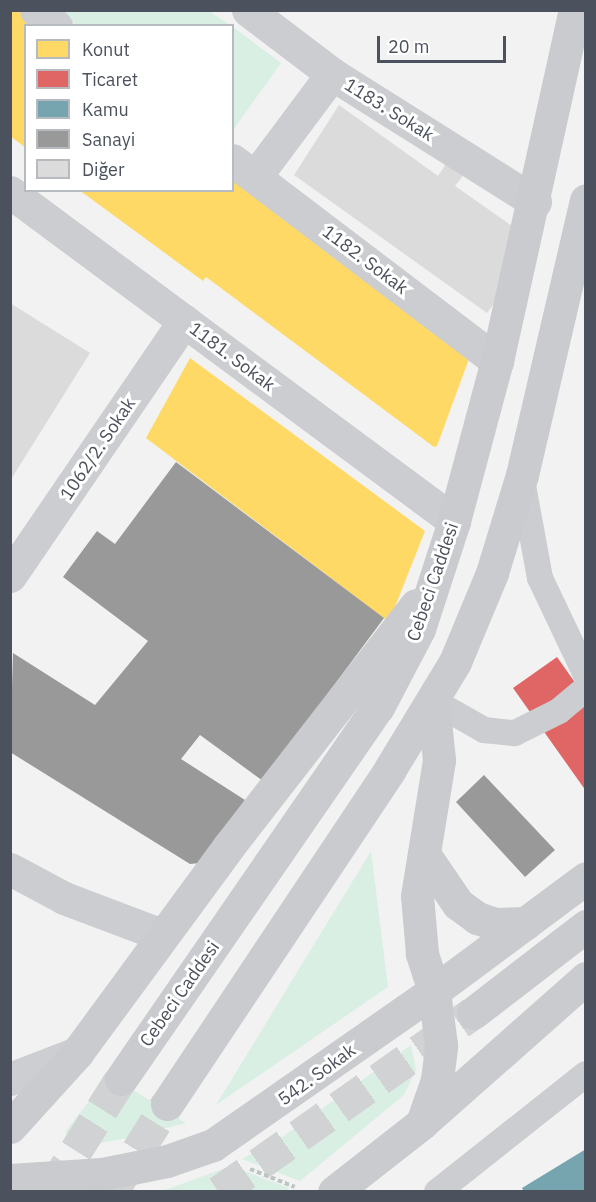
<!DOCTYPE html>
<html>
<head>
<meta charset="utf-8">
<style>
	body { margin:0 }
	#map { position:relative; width:596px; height:1202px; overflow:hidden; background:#f2f2f2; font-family:"IBM Plex Sans",sans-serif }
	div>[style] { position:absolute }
	.green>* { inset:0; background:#d9efe4 }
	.homes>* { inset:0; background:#ffd966 }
	.shops>* { inset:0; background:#e06666 }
	.public>* { inset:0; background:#76a5af }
	.industry>* { inset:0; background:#999 }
	.building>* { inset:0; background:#dbdbdc }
	.primary-tunnel>* { height:33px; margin-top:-16.5px; transform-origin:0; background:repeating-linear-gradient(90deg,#d1d2d4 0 33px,transparent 0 49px) }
	.path>* { height:4px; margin-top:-2px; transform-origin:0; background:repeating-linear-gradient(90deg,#bbc5c2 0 4.5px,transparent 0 7.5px) }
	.service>* { height:26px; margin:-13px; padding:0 13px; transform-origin:13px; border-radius:13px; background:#cccdd0 }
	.minor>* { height:33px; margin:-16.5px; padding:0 16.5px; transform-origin:16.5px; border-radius:16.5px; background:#cccdd0 }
	.secondary>* { height:33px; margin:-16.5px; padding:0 16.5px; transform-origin:16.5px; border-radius:16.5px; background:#cdced1 }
	.primary>* { height:33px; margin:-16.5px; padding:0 16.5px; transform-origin:16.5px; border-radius:16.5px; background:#c9cbce }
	span { translate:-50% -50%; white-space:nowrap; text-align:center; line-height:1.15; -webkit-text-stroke:6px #fff; paint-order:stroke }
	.street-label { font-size:18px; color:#4b525d }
	.frame { position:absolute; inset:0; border:12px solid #4b525d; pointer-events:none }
	.legend { position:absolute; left:24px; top:24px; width:210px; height:168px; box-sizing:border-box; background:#fff; border:2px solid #b7babe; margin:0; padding:8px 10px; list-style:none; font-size:18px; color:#4b525d }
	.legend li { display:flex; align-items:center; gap:12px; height:30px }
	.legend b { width:30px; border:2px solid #b7babe }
	.scale { position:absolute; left:377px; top:36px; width:129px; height:27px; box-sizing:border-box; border:3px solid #4b525d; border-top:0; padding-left:8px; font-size:18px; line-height:21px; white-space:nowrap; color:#4b525d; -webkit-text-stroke:4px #fff; paint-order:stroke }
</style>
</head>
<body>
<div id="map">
	<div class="green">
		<div style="clip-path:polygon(57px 11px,209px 11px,230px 25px,76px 25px)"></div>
		<div style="clip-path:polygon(233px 27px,281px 63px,233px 130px)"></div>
		<div style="clip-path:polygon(371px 851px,388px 987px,216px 1105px)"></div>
		<div style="clip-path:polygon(411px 1045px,416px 1070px,404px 1095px,300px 1181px,242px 1159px,278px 1140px)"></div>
		<div style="clip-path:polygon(109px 1075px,186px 1123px,128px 1138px,90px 1145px,68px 1143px,66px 1131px)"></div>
		<div style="clip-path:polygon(231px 1166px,289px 1188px,285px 1192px,162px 1191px)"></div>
	</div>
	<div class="homes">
		<div style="clip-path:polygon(10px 10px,17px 10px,37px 26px,26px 26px,26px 148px,10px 136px)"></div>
		<div style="clip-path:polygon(232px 174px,473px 348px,437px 446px,434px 447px,206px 277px,203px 281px,79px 190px,232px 190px)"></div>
		<div style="clip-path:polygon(190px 358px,425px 531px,389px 622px,146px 438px)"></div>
	</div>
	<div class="shops">
		<div style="clip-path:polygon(557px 657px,586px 698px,586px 791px,513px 688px)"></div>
	</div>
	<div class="public">
		<div style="clip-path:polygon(586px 1149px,586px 1192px,524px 1192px,522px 1188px)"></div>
	</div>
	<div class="industry">
		<div style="clip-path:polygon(176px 462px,384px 618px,263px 781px,200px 735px,181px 759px,245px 800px,200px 863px,190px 864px,10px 752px,13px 653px,95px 705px,148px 641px,63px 577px,97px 531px,115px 544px)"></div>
		<div style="clip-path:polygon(484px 775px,555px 850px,525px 877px,456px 802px)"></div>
	</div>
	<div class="building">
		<div style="clip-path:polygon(339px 105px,438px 176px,453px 153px,471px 165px,455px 186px,518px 230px,511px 280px,487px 313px,294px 175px)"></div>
		<div style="clip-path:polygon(10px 303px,90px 353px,10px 481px)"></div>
	</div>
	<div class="primary-tunnel">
		<div style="left:50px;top:1192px;width:133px;rotate:-57.9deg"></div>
		<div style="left:112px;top:1192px;width:104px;rotate:-58deg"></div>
		<div style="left:219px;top:1192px;width:311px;rotate:-35.2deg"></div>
	</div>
	<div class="path">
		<div style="left:250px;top:1169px;width:48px;rotate:21.8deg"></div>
	</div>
	<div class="service">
		<div style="left:522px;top:480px;width:100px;rotate:79.6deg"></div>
		<div style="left:540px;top:578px;width:107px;rotate:64.6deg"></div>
		<div style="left:433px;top:701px;width:59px;rotate:29.6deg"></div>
		<div style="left:484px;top:730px;width:31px;rotate:6deg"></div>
		<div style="left:515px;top:733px;width:49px;rotate:-26.6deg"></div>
		<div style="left:559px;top:711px;width:35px;rotate:-40deg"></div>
		<div style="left:437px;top:1192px;width:190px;rotate:-38.4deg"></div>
	</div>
	<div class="minor">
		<div style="left:36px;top:10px;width:26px;rotate:39deg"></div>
		<div style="left:248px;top:10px;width:106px;rotate:37.3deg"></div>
		<div style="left:332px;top:74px;width:240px;rotate:32.2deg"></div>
		<div style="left:232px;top:160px;width:333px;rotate:37.2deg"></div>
		<div style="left:255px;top:177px;width:129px;rotate:-53.2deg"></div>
		<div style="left:10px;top:192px;width:553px;rotate:36.54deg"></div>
		<div style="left:10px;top:576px;width:309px;rotate:-55.7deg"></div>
		<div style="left:10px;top:869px;width:61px;rotate:28.2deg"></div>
		<div style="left:64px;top:898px;width:105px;rotate:20.7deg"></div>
	</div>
	<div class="secondary">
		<div style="left:10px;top:1079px;width:72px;rotate:-21.2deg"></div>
	</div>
	<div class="primary">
		<div style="left:424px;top:854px;width:60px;rotate:55.8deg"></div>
		<div style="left:458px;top:904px;width:24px;rotate:36deg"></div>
		<div style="left:477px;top:918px;width:19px;rotate:18deg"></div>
		<div style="left:495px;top:924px;width:31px;rotate:-2deg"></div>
		<div style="left:473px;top:1013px;width:143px;rotate:-37.6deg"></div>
		<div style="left:121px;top:1079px;width:452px;rotate:-55.4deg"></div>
		<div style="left:378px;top:707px;width:88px;rotate:-62.3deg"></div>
		<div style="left:419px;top:629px;width:114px;rotate:-72deg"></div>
		<div style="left:454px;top:521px;width:166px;rotate:-75deg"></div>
		<div style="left:497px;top:361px;width:360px;rotate:-77.5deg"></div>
		<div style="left:167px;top:1104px;width:402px;rotate:-56.3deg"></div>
		<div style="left:390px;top:769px;width:125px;rotate:-58.7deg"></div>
		<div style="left:455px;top:662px;width:96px;rotate:-67.4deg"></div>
		<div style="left:492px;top:573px;width:102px;rotate:-73deg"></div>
		<div style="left:522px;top:475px;width:282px;rotate:-76.9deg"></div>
		<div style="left:422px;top:1123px;width:46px;rotate:-70.8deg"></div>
		<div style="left:437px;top:1080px;width:35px;rotate:-83deg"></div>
		<div style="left:441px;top:1045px;width:54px;rotate:-97.4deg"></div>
		<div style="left:434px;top:991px;width:40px;rotate:-108deg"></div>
		<div style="left:422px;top:953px;width:57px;rotate:-95deg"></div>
		<div style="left:417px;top:896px;width:138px;rotate:-80.8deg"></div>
		<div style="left:439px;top:760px;width:59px;rotate:-95.8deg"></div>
		<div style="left:10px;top:1127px;width:100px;rotate:-47.8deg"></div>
		<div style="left:77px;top:1053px;width:257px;rotate:-53.7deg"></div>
		<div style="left:229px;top:846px;width:305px;rotate:-52.2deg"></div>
		<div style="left:10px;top:1180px;width:92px;rotate:-3.7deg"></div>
		<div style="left:102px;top:1174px;width:66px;rotate:-11.3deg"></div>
		<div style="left:167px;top:1161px;width:49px;rotate:-19.2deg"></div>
		<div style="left:213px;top:1145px;width:269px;rotate:-34.9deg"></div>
		<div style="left:434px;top:991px;width:189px;rotate:-36.6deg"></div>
		<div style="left:334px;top:1192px;width:112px;rotate:-38.1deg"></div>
		<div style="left:422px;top:1123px;width:219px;rotate:-41.5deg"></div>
	</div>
	<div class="street-label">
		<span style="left:389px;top:110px;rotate:32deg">1183. Sokak</span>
		<span style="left:365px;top:260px;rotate:37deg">1182. Sokak</span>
		<span style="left:232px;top:357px;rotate:37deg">1181. Sokak</span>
		<span style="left:98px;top:449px;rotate:-56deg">1062/2. Sokak</span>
		<span style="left:433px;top:582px;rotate:-71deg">Cebeci Caddesi</span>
		<span style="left:180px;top:994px;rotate:-55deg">Cebeci Caddesi</span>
		<span style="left:317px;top:1075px;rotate:-36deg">542. Sokak</span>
	</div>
	<div class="frame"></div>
	<ul class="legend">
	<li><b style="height:16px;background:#ffd966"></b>Konut</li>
	<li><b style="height:16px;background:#e06666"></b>Ticaret</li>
	<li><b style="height:16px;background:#76a5af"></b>Kamu</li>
	<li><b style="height:16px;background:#999"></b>Sanayi</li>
	<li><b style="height:16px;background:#dbdbdc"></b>Diğer</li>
	</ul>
	<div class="scale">20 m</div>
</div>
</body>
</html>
